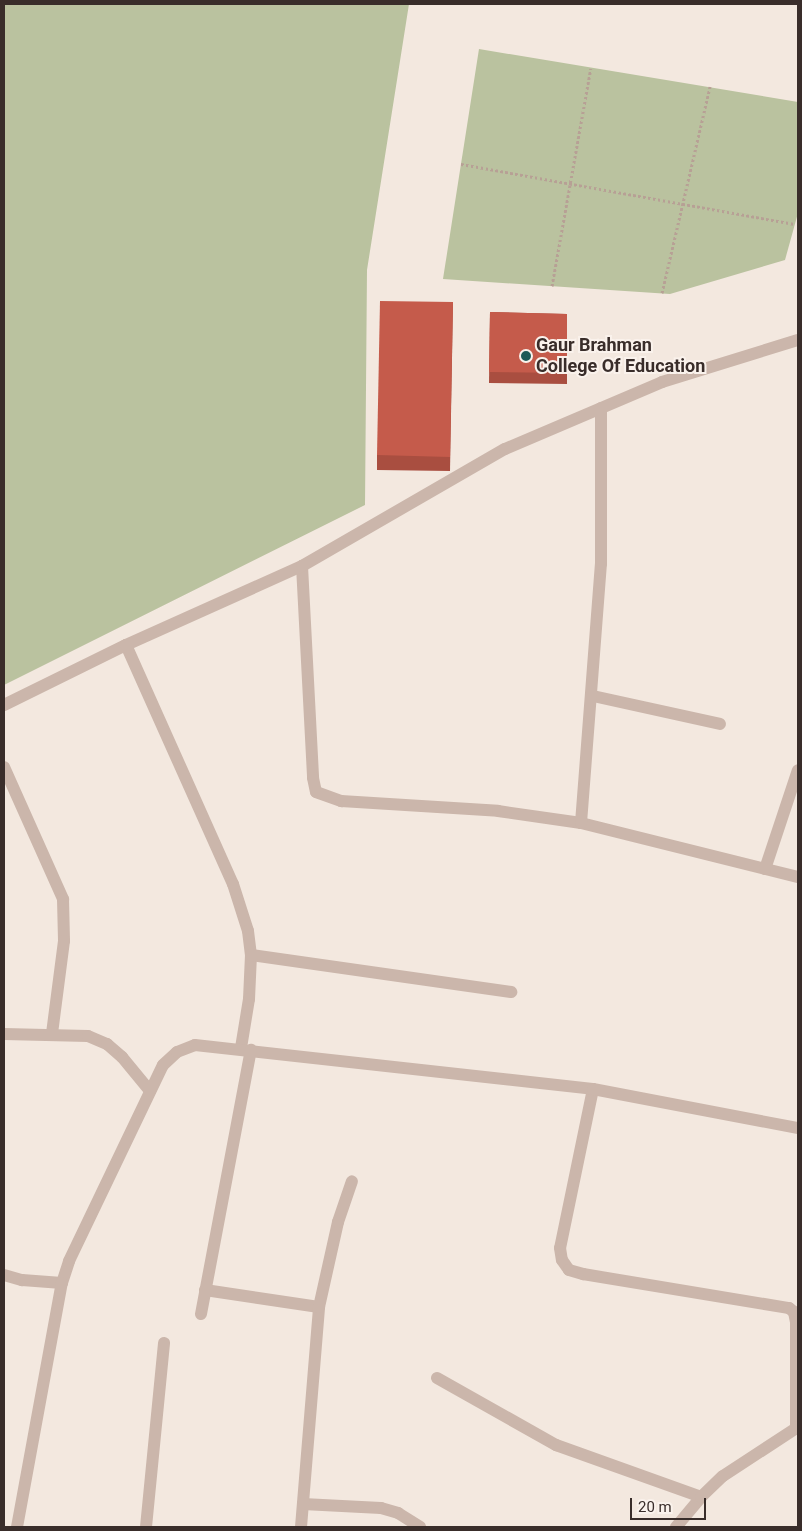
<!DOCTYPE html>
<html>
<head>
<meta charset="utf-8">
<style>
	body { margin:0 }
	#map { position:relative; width:802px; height:1531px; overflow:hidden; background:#f3e8df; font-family:Roboto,sans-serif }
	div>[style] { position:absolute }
	.green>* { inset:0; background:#bac29f }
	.path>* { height:3px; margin-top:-1.5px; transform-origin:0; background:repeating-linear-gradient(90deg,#b7a095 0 2.5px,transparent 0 5px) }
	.minor>* { height:12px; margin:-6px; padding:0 6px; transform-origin:6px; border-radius:6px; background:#cbb6ab }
	.wall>* { inset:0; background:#a94e40 }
	.building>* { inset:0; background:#c55b4b }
	.dots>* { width:14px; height:14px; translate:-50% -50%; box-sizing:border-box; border:2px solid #faf2ec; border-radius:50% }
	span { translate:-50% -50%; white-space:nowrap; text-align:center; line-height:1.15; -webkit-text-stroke:4px #faf2ec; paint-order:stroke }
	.poi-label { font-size:18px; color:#392d2a; font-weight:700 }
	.left { translate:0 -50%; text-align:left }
	.frame { position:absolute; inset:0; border:5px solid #392d2a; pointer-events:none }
	.scale { position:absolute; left:630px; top:1498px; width:76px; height:22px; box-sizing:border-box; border:2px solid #392d2a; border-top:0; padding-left:6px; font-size:15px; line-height:18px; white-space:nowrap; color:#392d2a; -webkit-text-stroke:4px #faf2ec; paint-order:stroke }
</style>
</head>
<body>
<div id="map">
	<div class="green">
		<div style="clip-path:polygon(409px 4px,367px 270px,365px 505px,4px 685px,4px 5px)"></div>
		<div style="clip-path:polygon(479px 49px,798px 102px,798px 213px,785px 260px,670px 294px,443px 279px)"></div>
	</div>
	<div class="path">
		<div style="left:461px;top:164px;width:339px;rotate:10.2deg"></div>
		<div style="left:552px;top:286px;width:221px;rotate:-79.9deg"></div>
		<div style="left:662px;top:293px;width:212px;rotate:-76.9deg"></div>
	</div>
	<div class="minor">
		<div style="left:302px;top:566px;width:212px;rotate:87deg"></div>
		<div style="left:313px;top:778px;width:14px;rotate:78deg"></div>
		<div style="left:316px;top:792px;width:27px;rotate:20deg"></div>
		<div style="left:341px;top:801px;width:157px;rotate:3.6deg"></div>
		<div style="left:498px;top:811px;width:84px;rotate:8.2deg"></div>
		<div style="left:581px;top:823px;width:224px;rotate:14deg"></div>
		<div style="left:126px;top:645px;width:262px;rotate:65.9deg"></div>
		<div style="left:233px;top:884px;width:49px;rotate:72.3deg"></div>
		<div style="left:248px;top:931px;width:24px;rotate:83deg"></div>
		<div style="left:251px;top:955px;width:44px;rotate:92.6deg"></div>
		<div style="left:249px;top:999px;width:50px;rotate:99.3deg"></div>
		<div style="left:593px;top:696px;width:130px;rotate:12.4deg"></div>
		<div style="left:4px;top:705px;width:136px;rotate:-26.2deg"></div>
		<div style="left:126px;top:645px;width:193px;rotate:-24.2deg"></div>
		<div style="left:302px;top:566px;width:234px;rotate:-30deg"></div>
		<div style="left:505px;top:449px;width:171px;rotate:-23.1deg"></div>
		<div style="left:662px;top:382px;width:142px;rotate:-17.2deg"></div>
		<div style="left:4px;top:767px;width:145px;rotate:65.9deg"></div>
		<div style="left:63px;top:899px;width:42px;rotate:88.6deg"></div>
		<div style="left:64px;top:941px;width:94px;rotate:97.4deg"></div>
		<div style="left:581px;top:823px;width:260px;rotate:-85.6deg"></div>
		<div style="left:601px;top:564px;width:156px;rotate:-90deg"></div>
		<div style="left:765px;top:869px;width:104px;rotate:-71.6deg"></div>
		<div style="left:251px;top:955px;width:263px;rotate:8.1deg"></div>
		<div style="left:4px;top:1034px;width:84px;rotate:1.4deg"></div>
		<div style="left:88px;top:1036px;width:21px;rotate:23deg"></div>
		<div style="left:107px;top:1044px;width:20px;rotate:41deg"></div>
		<div style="left:122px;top:1057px;width:44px;rotate:50.5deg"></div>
		<div style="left:593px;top:1089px;width:162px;rotate:101.7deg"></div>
		<div style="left:560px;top:1248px;width:12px;rotate:81deg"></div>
		<div style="left:562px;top:1260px;width:12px;rotate:55deg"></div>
		<div style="left:569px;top:1270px;width:15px;rotate:16deg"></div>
		<div style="left:583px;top:1274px;width:209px;rotate:9.4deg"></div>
		<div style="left:789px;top:1308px;width:6px;rotate:39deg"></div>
		<div style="left:794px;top:1312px;width:10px;rotate:79deg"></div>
		<div style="left:796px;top:1322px;width:107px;rotate:90deg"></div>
		<div style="left:4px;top:1275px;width:19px;rotate:16deg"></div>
		<div style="left:22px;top:1280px;width:40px;rotate:4.3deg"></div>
		<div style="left:62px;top:1283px;width:23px;rotate:-72deg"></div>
		<div style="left:69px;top:1261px;width:217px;rotate:-64.4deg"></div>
		<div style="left:163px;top:1065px;width:19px;rotate:-43deg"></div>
		<div style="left:177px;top:1052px;width:19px;rotate:-21deg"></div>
		<div style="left:195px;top:1045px;width:400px;rotate:6.3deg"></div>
		<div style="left:593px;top:1089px;width:209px;rotate:10.8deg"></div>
		<div style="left:205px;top:1290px;width:115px;rotate:8.5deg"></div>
		<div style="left:201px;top:1314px;width:269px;rotate:-79.3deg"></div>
		<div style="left:437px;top:1378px;width:137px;rotate:29.4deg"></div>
		<div style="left:556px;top:1445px;width:154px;rotate:19.7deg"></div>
		<div style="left:303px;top:1504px;width:78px;rotate:2.9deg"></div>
		<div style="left:381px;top:1508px;width:18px;rotate:16deg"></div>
		<div style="left:398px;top:1513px;width:26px;rotate:32deg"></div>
		<div style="left:17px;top:1527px;width:248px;rotate:-79.6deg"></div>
		<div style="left:146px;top:1527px;width:185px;rotate:-84.4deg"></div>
		<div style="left:301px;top:1527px;width:221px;rotate:-85.3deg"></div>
		<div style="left:319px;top:1307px;width:87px;rotate:-77.4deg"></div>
		<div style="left:338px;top:1222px;width:43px;rotate:-71.1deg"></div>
		<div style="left:676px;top:1527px;width:39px;rotate:-50deg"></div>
		<div style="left:701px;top:1497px;width:30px;rotate:-44deg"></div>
		<div style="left:723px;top:1476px;width:90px;rotate:-33.2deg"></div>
	</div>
	<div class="wall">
		<div style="clip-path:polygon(453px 302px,450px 471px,377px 470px,377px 455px)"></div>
		<div style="clip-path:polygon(490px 312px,567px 314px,567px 384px,489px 383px)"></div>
	</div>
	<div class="building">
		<div style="clip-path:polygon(380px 301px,453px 302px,450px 457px,377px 455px)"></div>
		<div style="clip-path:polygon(490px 312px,567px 314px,567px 373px,489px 372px)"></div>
	</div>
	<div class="dots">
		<div style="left:526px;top:356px;background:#1f5b58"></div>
	</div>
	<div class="poi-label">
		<span class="left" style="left:536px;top:356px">Gaur Brahman<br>College Of Education</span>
	</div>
	<div class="frame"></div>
	<div class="scale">20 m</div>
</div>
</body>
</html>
